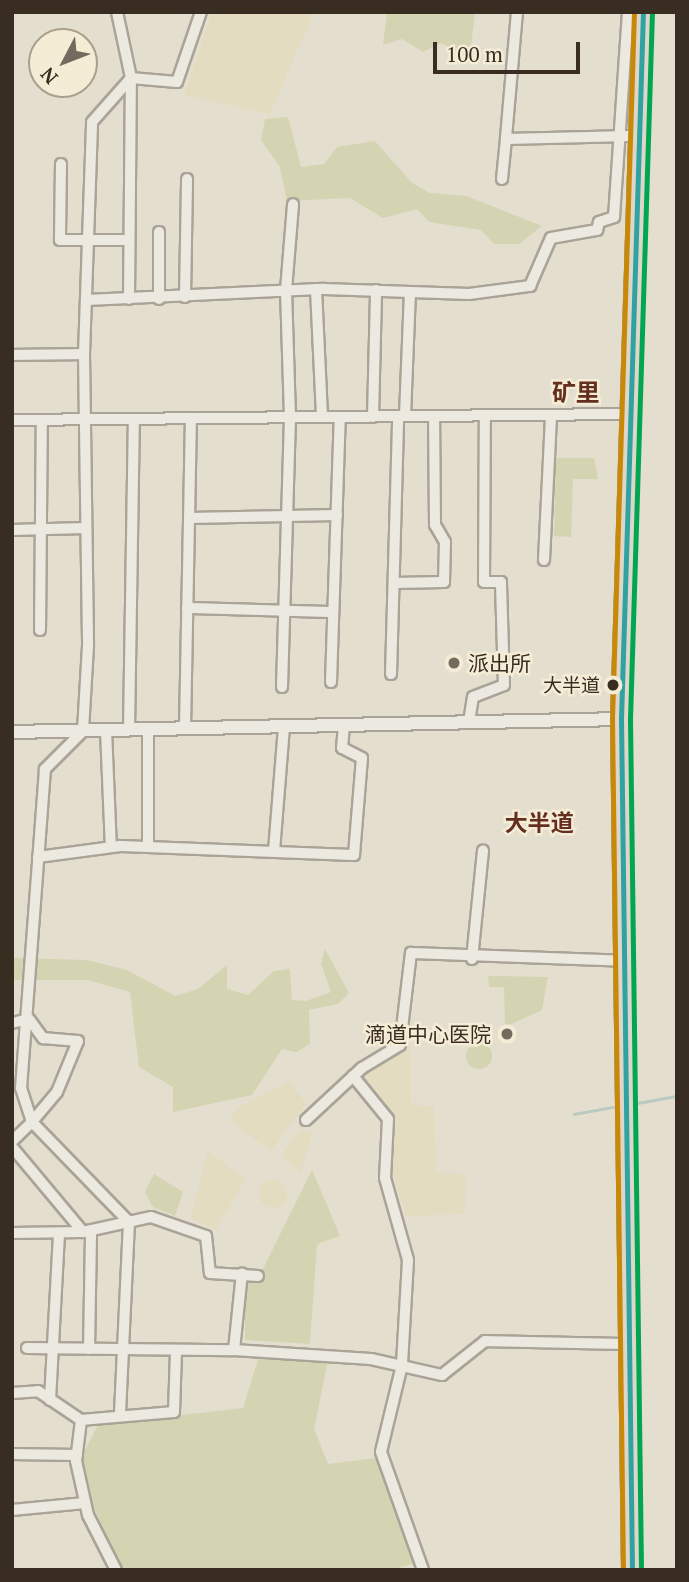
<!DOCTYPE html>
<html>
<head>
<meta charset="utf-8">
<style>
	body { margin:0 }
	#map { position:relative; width:689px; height:1582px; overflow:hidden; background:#e4decf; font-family:"PT Serif","Noto Sans SC",serif }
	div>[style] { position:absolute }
	.farmland>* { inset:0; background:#e3dcc0 }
	.round { border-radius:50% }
	.green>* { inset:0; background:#d4d4b2 }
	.stream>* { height:2.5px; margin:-1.25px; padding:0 1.25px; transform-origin:1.25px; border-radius:1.25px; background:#bacac0 }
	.roads { filter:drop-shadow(2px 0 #aaa397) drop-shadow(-2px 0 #aaa397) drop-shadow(0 2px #aaa397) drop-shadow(0 -2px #aaa397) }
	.minor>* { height:10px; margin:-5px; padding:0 5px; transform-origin:5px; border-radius:5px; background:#ece9e1 }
	.tertiary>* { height:12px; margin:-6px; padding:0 6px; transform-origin:6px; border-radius:6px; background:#ece9e1 }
	.trunk>* { height:18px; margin:-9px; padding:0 9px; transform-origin:9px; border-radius:9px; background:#ded7c9 }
	.bus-1>* { height:5px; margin:-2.5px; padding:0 2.5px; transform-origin:2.5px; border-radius:2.5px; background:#30a2a2 }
	.bus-2>* { height:5px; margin:-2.5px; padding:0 2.5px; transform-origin:2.5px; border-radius:2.5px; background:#00a651 }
	.bus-3>* { height:5px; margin:-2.5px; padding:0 2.5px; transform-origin:2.5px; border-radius:2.5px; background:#c88808 }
	.dots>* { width:19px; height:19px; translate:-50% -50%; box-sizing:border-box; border:4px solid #f5ecd6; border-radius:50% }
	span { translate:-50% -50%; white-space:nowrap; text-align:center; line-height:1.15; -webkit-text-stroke:5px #f5ecd6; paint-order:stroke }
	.bus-label { font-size:19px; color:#392c20 }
	.right { translate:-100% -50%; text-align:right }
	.poi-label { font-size:21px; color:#392c20 }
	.left { translate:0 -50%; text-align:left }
	.neighbourhood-label { font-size:23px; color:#642e20; font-weight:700 }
	.quarter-label { font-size:24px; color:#642e20; font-weight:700 }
	.frame { position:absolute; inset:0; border:14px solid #392c20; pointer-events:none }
	.north { position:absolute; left:28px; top:28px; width:70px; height:70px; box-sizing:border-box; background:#f5ecd6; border:2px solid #aa9f8d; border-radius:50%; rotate:228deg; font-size:19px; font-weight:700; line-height:28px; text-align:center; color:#392c20 }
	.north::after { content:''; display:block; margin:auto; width:24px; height:32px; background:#756a5d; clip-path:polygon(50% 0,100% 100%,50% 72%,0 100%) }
	.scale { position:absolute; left:433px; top:42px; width:147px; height:32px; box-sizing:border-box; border:4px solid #392c20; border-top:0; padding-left:9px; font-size:21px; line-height:24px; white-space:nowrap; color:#392c20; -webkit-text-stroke:5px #f5ecd6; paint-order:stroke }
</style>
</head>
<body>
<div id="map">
	<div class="farmland">
		<div style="clip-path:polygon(212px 12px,314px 12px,270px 114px,184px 95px)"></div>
		<div style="clip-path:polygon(410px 1041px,411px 1105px,434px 1106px,436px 1172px,466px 1174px,465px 1214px,406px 1216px,392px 1172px,393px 1117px,360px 1077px)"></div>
		<div style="clip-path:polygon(289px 1081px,306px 1104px,271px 1151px,229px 1120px,238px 1108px)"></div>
		<div style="clip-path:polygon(301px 1129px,312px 1134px,300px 1174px,282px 1155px)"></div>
		<div style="clip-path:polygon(208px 1150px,245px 1180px,216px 1230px,191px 1218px)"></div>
		<div class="round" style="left:259px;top:1180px;width:28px;height:28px"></div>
	</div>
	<div class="green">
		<div style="clip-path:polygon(387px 12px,475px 13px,471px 45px,462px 57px,442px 43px,423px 52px,402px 39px,383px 45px)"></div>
		<div style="clip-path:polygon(288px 117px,301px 167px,324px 164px,337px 147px,375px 141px,412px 183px,430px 193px,466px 196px,542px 226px,519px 244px,494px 244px,481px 230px,429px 222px,417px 209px,383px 218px,350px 198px,287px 201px,280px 167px,261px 140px,265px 119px)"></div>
		<div style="clip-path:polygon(556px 458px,594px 458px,598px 479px,573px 479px,571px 537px,554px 536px)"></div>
		<div style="clip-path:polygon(325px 949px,349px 993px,338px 1004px,309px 1010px,310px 1044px,296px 1052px,282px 1049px,252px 1095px,173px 1112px,173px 1087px,139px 1067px,130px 992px,88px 980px,12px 980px,12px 958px,87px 960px,127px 970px,175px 996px,198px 989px,227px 965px,227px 989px,248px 995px,274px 971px,290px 969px,292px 1000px,306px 1001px,331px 992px,321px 964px)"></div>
		<div style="clip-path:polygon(488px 976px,548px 977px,542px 1010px,505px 1027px,504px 987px,489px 987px)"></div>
		<div class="round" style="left:466px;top:1043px;width:26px;height:26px"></div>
		<div style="clip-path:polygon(312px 1170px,340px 1236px,317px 1244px,310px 1344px,245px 1340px,245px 1279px,258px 1279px)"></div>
		<div style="clip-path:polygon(154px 1174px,183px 1192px,175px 1216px,153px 1207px,145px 1192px)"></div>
		<div style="clip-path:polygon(259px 1356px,328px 1359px,314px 1429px,328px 1464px,376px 1458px,416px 1563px,391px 1570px,123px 1570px,94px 1508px,82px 1456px,98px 1425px,243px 1408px)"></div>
	</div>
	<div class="stream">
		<div style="left:632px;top:1104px;width:46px;rotate:-10.1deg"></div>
		<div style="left:574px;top:1114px;width:45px;rotate:-10.3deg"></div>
	</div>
	<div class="roads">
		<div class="minor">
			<div style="left:117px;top:12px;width:67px;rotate:78deg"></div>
			<div style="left:131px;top:78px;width:46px;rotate:5deg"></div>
			<div style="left:177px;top:82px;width:74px;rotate:-71.1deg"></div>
			<div style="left:517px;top:12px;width:127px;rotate:95deg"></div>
			<div style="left:506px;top:139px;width:124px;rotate:-1.4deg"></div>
			<div style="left:61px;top:164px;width:76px;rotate:90.8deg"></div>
			<div style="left:60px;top:240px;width:67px"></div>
			<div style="left:502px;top:179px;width:40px;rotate:-84.3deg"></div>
			<div style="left:159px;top:232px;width:67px;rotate:90deg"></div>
			<div style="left:316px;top:289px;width:128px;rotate:87.3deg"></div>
			<div style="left:185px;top:297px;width:118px;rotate:-89deg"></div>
			<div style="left:129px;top:299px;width:221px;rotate:-89.5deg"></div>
			<div style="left:87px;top:300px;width:237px;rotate:-2.7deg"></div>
			<div style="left:324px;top:289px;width:145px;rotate:2deg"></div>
			<div style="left:469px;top:294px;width:62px;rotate:-7.5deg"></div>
			<div style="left:530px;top:286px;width:52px;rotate:-66.4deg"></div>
			<div style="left:551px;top:238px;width:47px;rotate:-9.9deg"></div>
			<div style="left:597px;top:230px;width:8px;rotate:-76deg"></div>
			<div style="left:599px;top:222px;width:16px;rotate:-18deg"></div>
			<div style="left:614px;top:217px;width:205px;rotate:-86.1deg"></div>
			<div style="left:84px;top:354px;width:232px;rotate:-88deg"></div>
			<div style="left:92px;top:122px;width:59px;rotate:-48.4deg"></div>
			<div style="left:12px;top:355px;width:72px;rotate:-0.8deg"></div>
			<div style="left:84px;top:354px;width:292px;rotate:89.2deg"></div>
			<div style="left:88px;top:646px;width:85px;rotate:93.4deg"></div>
			<div style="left:83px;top:731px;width:54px;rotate:135deg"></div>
			<div style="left:45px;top:769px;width:320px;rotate:94.3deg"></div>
			<div style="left:21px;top:1088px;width:36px;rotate:72deg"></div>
			<div style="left:32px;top:1122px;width:28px;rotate:136deg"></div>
			<div style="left:405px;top:416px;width:124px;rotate:-87.7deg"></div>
			<div style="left:373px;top:417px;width:127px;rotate:-88.6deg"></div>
			<div style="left:12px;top:420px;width:619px;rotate:-0.56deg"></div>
			<div style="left:189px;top:518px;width:148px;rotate:-1.2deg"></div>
			<div style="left:12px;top:530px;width:73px;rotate:-1.6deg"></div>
			<div style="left:544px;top:560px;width:145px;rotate:-87.2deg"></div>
			<div style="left:394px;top:583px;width:50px;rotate:-1.1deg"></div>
			<div style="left:444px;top:582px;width:40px;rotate:-88.6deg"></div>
			<div style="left:445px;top:542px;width:20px;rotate:-120deg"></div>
			<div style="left:435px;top:525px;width:109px;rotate:-90.5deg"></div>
			<div style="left:187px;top:608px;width:146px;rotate:1.6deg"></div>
			<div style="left:40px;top:630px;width:210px;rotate:-89.5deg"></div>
			<div style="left:391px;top:674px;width:258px;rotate:-88.4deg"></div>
			<div style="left:331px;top:682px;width:265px;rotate:-88.1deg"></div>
			<div style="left:282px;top:687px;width:270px;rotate:-88.3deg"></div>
			<div style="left:290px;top:417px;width:127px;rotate:-91.8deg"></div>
			<div style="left:286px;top:290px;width:86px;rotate:-85.3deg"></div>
			<div style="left:469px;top:722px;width:25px;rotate:-81deg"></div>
			<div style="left:473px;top:697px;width:33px;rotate:-21deg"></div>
			<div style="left:504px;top:685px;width:103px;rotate:-91.7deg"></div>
			<div style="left:501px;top:582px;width:17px;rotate:180deg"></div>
			<div style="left:484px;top:582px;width:166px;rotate:-89.7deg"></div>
			<div style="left:185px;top:728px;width:310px;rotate:-88.9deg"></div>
			<div style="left:148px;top:729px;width:117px;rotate:90deg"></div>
			<div style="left:106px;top:730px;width:117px;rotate:87.6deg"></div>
			<div style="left:129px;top:730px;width:311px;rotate:-89.1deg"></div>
			<div style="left:274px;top:851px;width:125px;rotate:-85.4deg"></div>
			<div style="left:38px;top:857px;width:83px;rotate:-7.6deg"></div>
			<div style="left:120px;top:846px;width:234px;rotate:2.2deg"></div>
			<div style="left:354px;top:855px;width:97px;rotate:-85.3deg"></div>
			<div style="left:362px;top:758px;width:22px;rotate:-153deg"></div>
			<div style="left:342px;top:748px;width:23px;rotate:-85deg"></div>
			<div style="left:472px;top:959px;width:109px;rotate:-84.2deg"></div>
			<div style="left:12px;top:1023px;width:17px;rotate:-13deg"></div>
			<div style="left:29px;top:1019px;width:24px;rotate:54deg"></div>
			<div style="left:43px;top:1038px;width:35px;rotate:5deg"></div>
			<div style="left:78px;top:1041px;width:55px;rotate:112.4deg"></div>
			<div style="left:57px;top:1092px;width:39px;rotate:130deg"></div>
			<div style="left:32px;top:1122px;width:139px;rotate:45.9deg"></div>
			<div style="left:129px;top:1222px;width:193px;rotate:92.7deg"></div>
			<div style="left:353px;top:1076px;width:55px;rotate:50.9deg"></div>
			<div style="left:388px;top:1119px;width:59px;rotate:92.9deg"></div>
			<div style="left:385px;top:1178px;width:85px;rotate:74.3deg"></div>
			<div style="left:408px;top:1260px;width:105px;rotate:93.3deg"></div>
			<div style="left:402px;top:1365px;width:89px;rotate:103.6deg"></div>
			<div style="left:381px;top:1452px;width:125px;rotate:70.4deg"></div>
			<div style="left:306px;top:1120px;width:76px;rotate:-42.9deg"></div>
			<div style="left:362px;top:1068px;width:44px;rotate:-31.2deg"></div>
			<div style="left:400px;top:1045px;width:93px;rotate:-83.2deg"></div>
			<div style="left:411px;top:953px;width:214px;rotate:2.1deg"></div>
			<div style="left:12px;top:1147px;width:111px;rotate:50.1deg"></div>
			<div style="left:12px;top:1233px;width:71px;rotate:-0.8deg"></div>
			<div style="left:83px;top:1232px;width:70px;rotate:-12.4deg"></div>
			<div style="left:151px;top:1217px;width:58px;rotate:19.1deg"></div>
			<div style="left:206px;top:1236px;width:37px;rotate:84deg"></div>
			<div style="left:210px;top:1273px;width:48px;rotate:3.6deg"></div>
			<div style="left:27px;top:1348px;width:207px;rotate:0.6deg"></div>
			<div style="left:234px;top:1350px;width:77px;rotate:-84.1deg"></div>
			<div style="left:89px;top:1349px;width:119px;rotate:-89deg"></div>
			<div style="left:234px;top:1350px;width:137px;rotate:3.8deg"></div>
			<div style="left:371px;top:1359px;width:73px;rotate:12.7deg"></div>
			<div style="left:442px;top:1375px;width:55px;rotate:-38.3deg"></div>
			<div style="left:485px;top:1341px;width:146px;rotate:1.2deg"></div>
			<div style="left:12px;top:1393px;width:26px;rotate:-4deg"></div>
			<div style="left:38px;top:1391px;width:52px;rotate:34deg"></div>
			<div style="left:50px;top:1400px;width:167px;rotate:-86.9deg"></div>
			<div style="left:12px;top:1454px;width:65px;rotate:0.9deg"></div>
			<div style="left:12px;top:1510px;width:73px;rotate:-5.5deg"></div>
			<div style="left:116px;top:1570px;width:62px;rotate:-117deg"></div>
			<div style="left:88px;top:1515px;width:55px;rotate:-102.5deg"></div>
			<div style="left:76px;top:1461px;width:41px;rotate:-83deg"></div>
			<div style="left:81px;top:1420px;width:93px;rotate:-4.9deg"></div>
			<div style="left:174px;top:1412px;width:61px;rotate:-88.1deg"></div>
		</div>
		<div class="tertiary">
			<div style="left:12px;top:732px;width:609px;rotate:-1.22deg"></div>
		</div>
		<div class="trunk">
			<div style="left:632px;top:1570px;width:851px;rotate:-90.74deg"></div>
			<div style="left:621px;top:719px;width:707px;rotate:-88.22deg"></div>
		</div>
	</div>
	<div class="bus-1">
		<div style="left:632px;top:1570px;width:851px;rotate:-90.74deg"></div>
		<div style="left:621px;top:719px;width:707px;rotate:-88.22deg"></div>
	</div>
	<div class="bus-2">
		<div style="left:641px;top:1570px;width:851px;rotate:-90.74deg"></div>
		<div style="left:630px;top:719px;width:707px;rotate:-88.22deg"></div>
	</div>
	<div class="bus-3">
		<div style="left:623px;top:1570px;width:851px;rotate:-90.74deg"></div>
		<div style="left:612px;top:719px;width:707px;rotate:-88.22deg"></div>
	</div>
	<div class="dots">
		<div style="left:454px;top:663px;background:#756a5d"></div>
		<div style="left:613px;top:685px;background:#392c20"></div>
		<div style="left:507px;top:1034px;background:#756a5d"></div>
	</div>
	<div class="bus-label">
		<span class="right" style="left:600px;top:685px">大半道</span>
	</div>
	<div class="poi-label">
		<span class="left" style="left:468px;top:663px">派出所</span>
		<span class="right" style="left:491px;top:1034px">滴道中心医院</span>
	</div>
	<div class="neighbourhood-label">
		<span style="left:539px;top:823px">大半道</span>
	</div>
	<div class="quarter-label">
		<span style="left:576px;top:393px">矿里</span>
	</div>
	<div class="frame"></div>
	<div class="north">N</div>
	<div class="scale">100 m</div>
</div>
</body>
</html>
